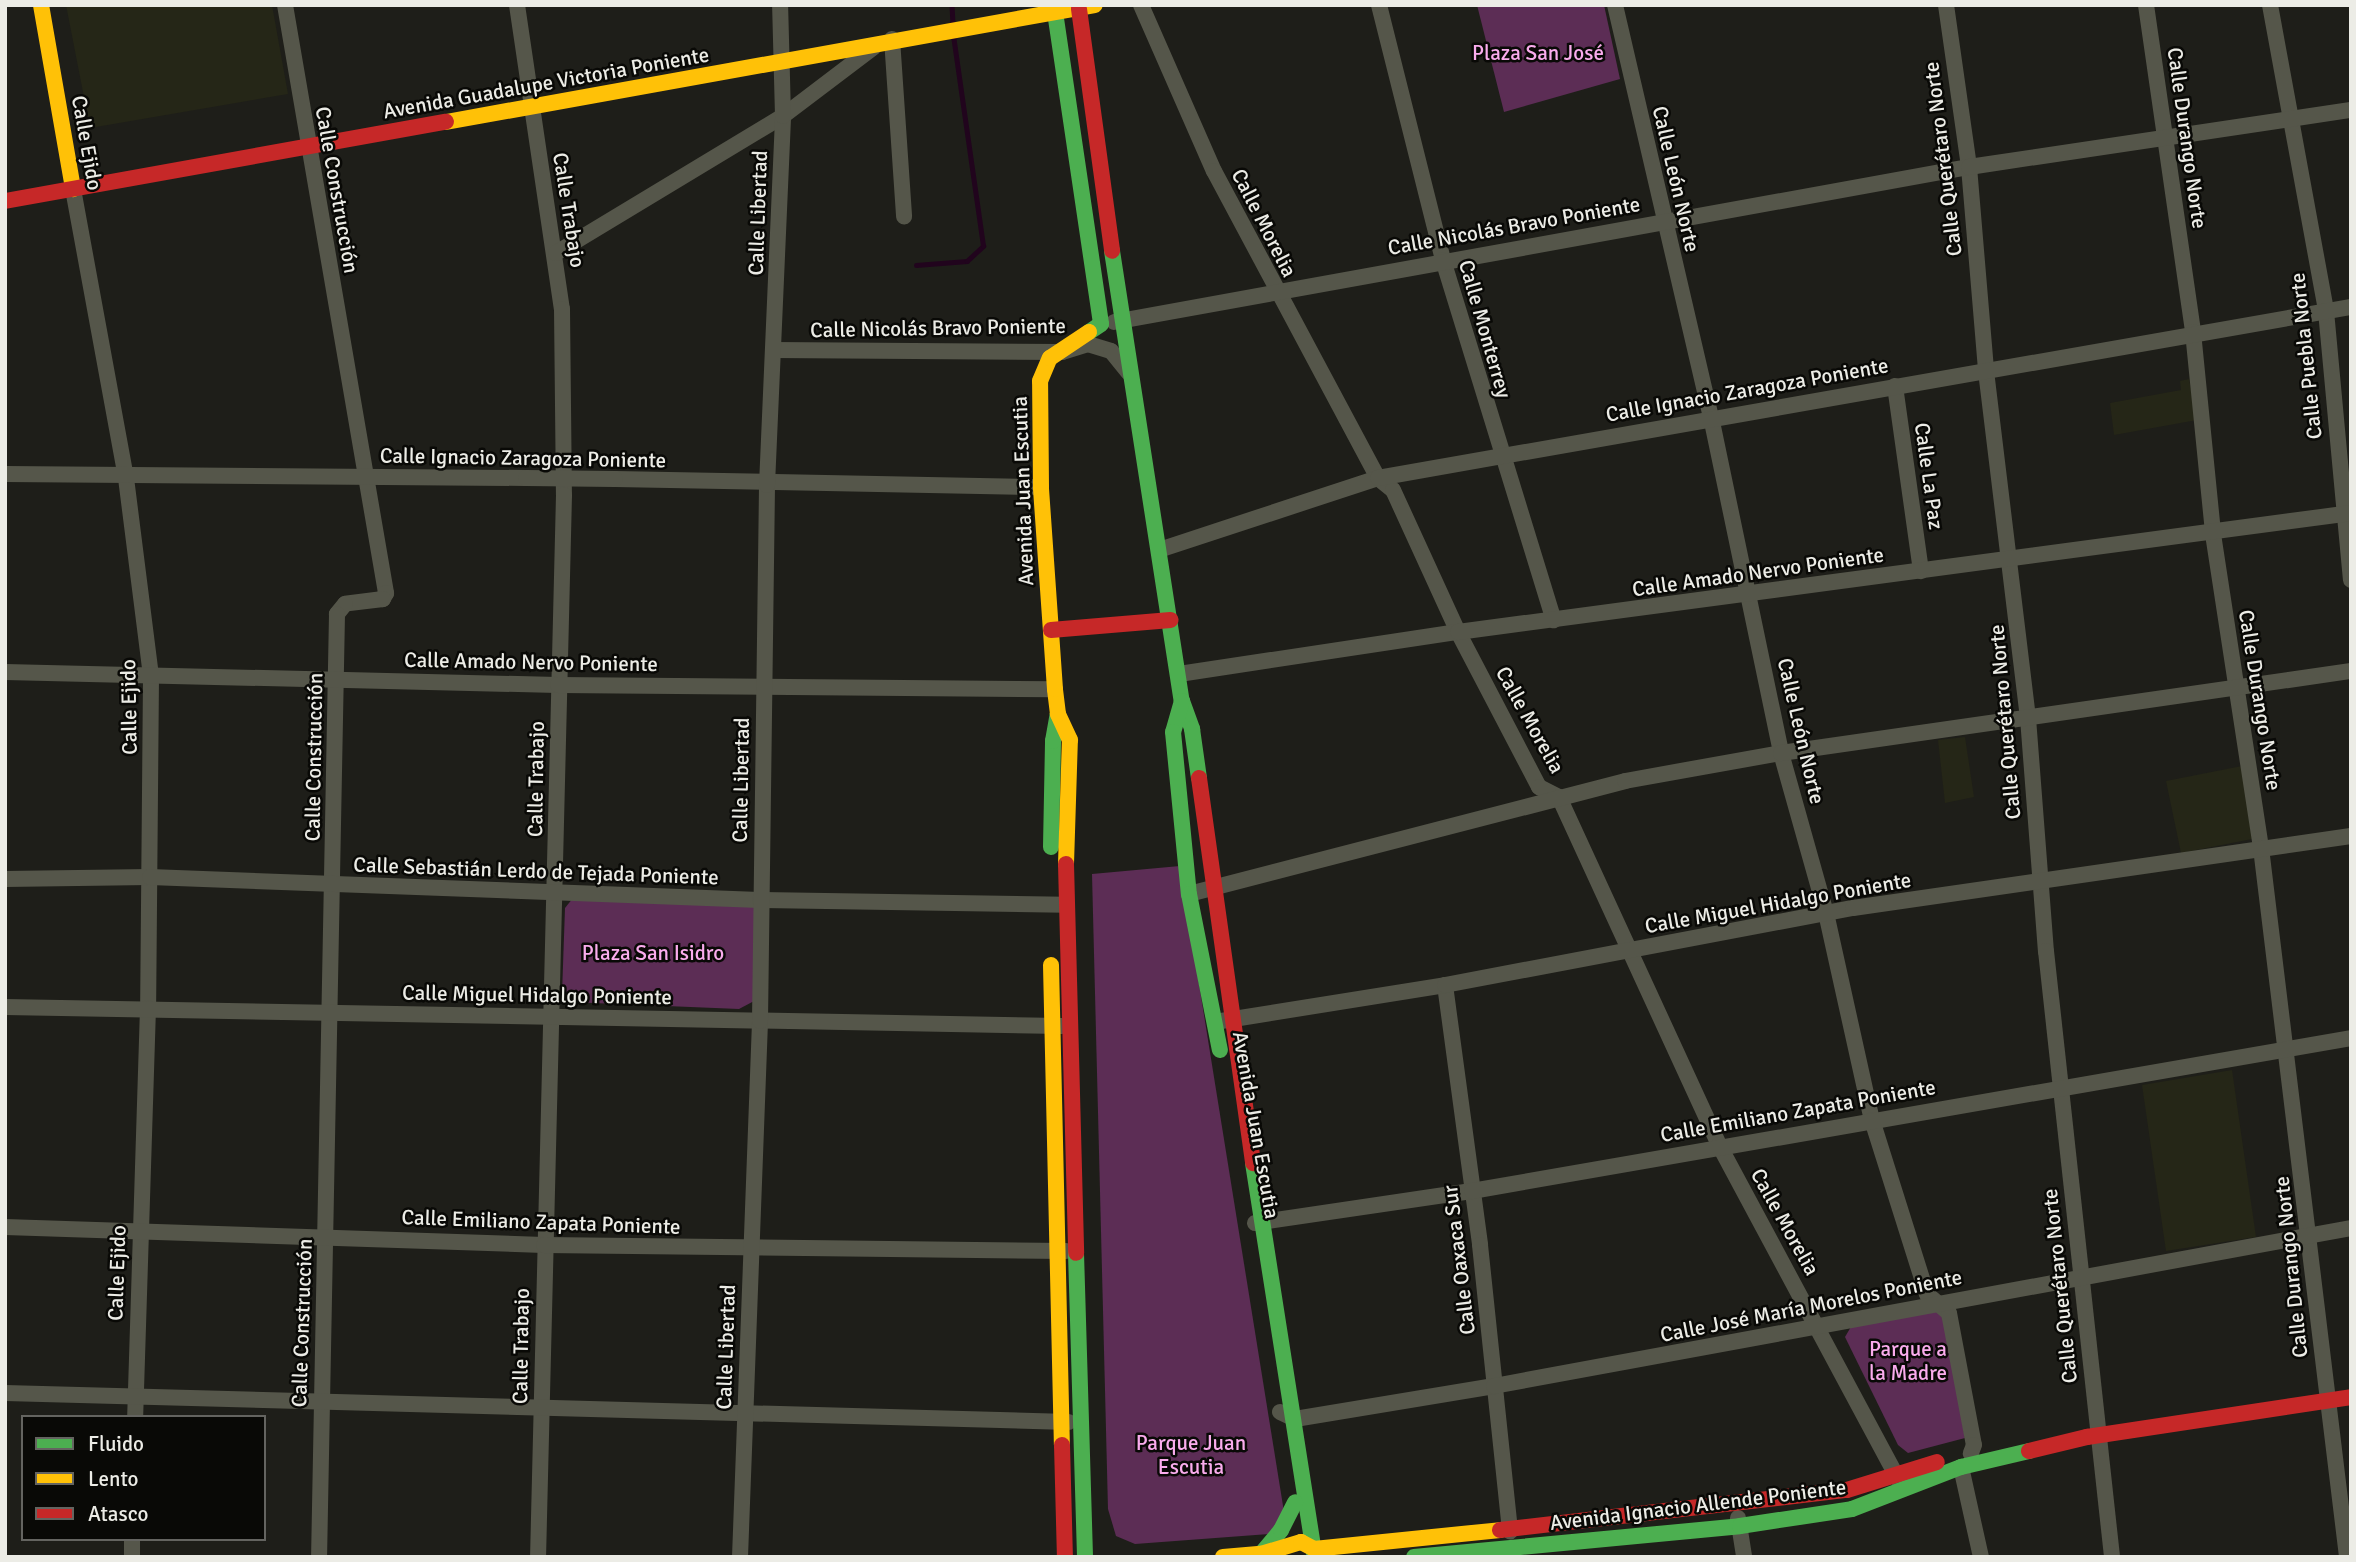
<!DOCTYPE html>
<html>
<head>
<meta charset="utf-8">
<style>
	body { margin:0 }
	#map { position:relative; width:2356px; height:1562px; overflow:hidden; background:#1e1e19; font-family:Signika,sans-serif }
	div>[style] { position:absolute }
	.built>* { inset:0; background:#252617 }
	.green>* { inset:0; background:#5c2d55 }
	.stream>* { height:4.5px; margin:-2.25px; padding:0 2.25px; transform-origin:2.25px; border-radius:2.25px; background:#21041d }
	.street>* { height:16px; margin:-8px; padding:0 8px; transform-origin:8px; border-radius:8px; background:#55564a }
	.fast>* { height:16px; margin:-8px; padding:0 8px; transform-origin:8px; border-radius:8px; background:#4caf50 }
	.slow>* { height:16px; margin:-8px; padding:0 8px; transform-origin:8px; border-radius:8px; background:#ffc107 }
	.jam>* { height:16px; margin:-8px; padding:0 8px; transform-origin:8px; border-radius:8px; background:#c62828 }
	.street-bridge>* { height:16px; margin:-8px; padding:0 8px; transform-origin:8px; border-radius:8px; background:#55564a }
	span { translate:-50% -50%; white-space:nowrap; text-align:center; line-height:1.15; -webkit-text-stroke:5px #090906; paint-order:stroke }
	.park-label { font-size:21px; color:#faaced }
	.street-label { font-size:21px; color:#ecece6 }
	.frame { position:absolute; inset:0; border:7px solid #ecece6; pointer-events:none }
	.legend { position:absolute; left:21px; top:1415px; width:245px; height:126px; box-sizing:border-box; background:#090906; border:2px solid #646460; margin:0; padding:9px 12px; list-style:none; font-size:21px; color:#ecece6 }
	.legend li { display:flex; align-items:center; gap:14px; height:35px }
	.legend b { width:35px; border:2px solid #646460 }
</style>
</head>
<body>
<div id="map">
	<div class="built">
		<div style="clip-path:polygon(66px 5px,272px 5px,288px 94px,90px 128px)"></div>
		<div style="clip-path:polygon(2189px 379px,2197px 420px,2114px 435px,2110px 403px,2181px 390px,2180px 381px)"></div>
		<div style="clip-path:polygon(1965px 737px,1974px 797px,1945px 803px,1938px 740px)"></div>
		<div style="clip-path:polygon(2242px 766px,2252px 839px,2181px 853px,2166px 781px)"></div>
		<div style="clip-path:polygon(2232px 1070px,2256px 1237px,2166px 1251px,2142px 1085px)"></div>
	</div>
	<div class="green">
		<div style="clip-path:polygon(1477px 5px,1604px 5px,1620px 79px,1504px 112px)"></div>
		<div style="clip-path:polygon(1180px 866px,1284px 1512px,1269px 1534px,1135px 1544px,1116px 1536px,1108px 1509px,1092px 874px)"></div>
		<div style="clip-path:polygon(573px 898px,754px 903px,756px 1000px,739px 1009px,569px 1002px,562px 994px,565px 908px)"></div>
		<div style="clip-path:polygon(1931px 1310px,1943px 1312px,1965px 1438px,1908px 1453px,1898px 1445px,1845px 1337px,1852px 1325px)"></div>
	</div>
	<div class="stream">
		<div style="left:952px;top:5px;width:19px;rotate:87deg"></div>
		<div style="left:916px;top:265px;width:51px;rotate:-4.5deg"></div>
		<div style="left:967px;top:261px;width:22px;rotate:-43deg"></div>
		<div style="left:983px;top:246px;width:212px;rotate:-98.1deg"></div>
	</div>
	<div class="street">
		<div style="left:285px;top:5px;width:597px;rotate:80.25deg"></div>
		<div style="left:386px;top:593px;width:7px;rotate:117deg"></div>
		<div style="left:383px;top:599px;width:38px;rotate:173deg"></div>
		<div style="left:345px;top:604px;width:13px;rotate:129deg"></div>
		<div style="left:337px;top:614px;width:943px;rotate:91.09deg"></div>
		<div style="left:517px;top:5px;width:307px;rotate:81.6deg"></div>
		<div style="left:562px;top:309px;width:186px;rotate:89.4deg"></div>
		<div style="left:564px;top:495px;width:1062px;rotate:91.4deg"></div>
		<div style="left:1141px;top:5px;width:181px;rotate:66.3deg"></div>
		<div style="left:1214px;top:171px;width:348px;rotate:61.9deg"></div>
		<div style="left:1378px;top:478px;width:19px;rotate:39deg"></div>
		<div style="left:1393px;top:490px;width:156px;rotate:65.4deg"></div>
		<div style="left:1458px;top:632px;width:175px;rotate:62.4deg"></div>
		<div style="left:1539px;top:787px;width:22px;rotate:27deg"></div>
		<div style="left:1559px;top:797px;width:383px;rotate:65.3deg"></div>
		<div style="left:1719px;top:1145px;width:383px;rotate:61.8deg"></div>
		<div style="left:1379px;top:5px;width:263px;rotate:75.9deg"></div>
		<div style="left:1443px;top:260px;width:377px;rotate:72.9deg"></div>
		<div style="left:1615px;top:5px;width:423px;rotate:76.9deg"></div>
		<div style="left:1711px;top:417px;width:343px;rotate:78.2deg"></div>
		<div style="left:1781px;top:753px;width:166px;rotate:74.3deg"></div>
		<div style="left:1826px;top:913px;width:212px;rotate:77.5deg"></div>
		<div style="left:1872px;top:1120px;width:182px;rotate:72.5deg"></div>
		<div style="left:1927px;top:1294px;width:29px;rotate:41deg"></div>
		<div style="left:1949px;top:1313px;width:134px;rotate:79.3deg"></div>
		<div style="left:1974px;top:1445px;width:9px;rotate:111deg"></div>
		<div style="left:1946px;top:5px;width:164px;rotate:81.9deg"></div>
		<div style="left:1969px;top:167px;width:205px;rotate:85.2deg"></div>
		<div style="left:1986px;top:371px;width:350px;rotate:83.1deg"></div>
		<div style="left:2028px;top:718px;width:234px;rotate:85.6deg"></div>
		<div style="left:2046px;top:951px;width:610px;rotate:83.78deg"></div>
		<div style="left:2146px;top:5px;width:330px;rotate:81.8deg"></div>
		<div style="left:2193px;top:332px;width:203px;rotate:84.3deg"></div>
		<div style="left:2213px;top:534px;width:318px;rotate:81.3deg"></div>
		<div style="left:2261px;top:848px;width:714px;rotate:83.08deg"></div>
		<div style="left:2270px;top:5px;width:311px;rotate:79.6deg"></div>
		<div style="left:2326px;top:311px;width:270px;rotate:84.7deg"></div>
		<div style="left:892px;top:39px;width:178px;rotate:86.1deg"></div>
		<div style="left:73px;top:189px;width:294px;rotate:79.6deg"></div>
		<div style="left:126px;top:478px;width:201px;rotate:82.8deg"></div>
		<div style="left:151px;top:677px;width:331px;rotate:90.5deg"></div>
		<div style="left:148px;top:1008px;width:409px;rotate:91.8deg"></div>
		<div style="left:556px;top:253px;width:265px;rotate:-31.1deg"></div>
		<div style="left:783px;top:116px;width:114px;rotate:-37.2deg"></div>
		<div style="left:1114px;top:322px;width:869px;rotate:-10.28deg"></div>
		<div style="left:1969px;top:167px;width:386px;rotate:-8.5deg"></div>
		<div style="left:773px;top:350px;width:289px;rotate:0.4deg"></div>
		<div style="left:1062px;top:352px;width:27px;rotate:-17deg"></div>
		<div style="left:1088px;top:344px;width:24px;rotate:17deg"></div>
		<div style="left:1111px;top:351px;width:28px;rotate:51deg"></div>
		<div style="left:1895px;top:386px;width:187px;rotate:82deg"></div>
		<div style="left:5px;top:474px;width:521px;rotate:0.44deg"></div>
		<div style="left:615px;top:479px;width:426px;rotate:1.1deg"></div>
		<div style="left:1159px;top:550px;width:231px;rotate:-18.2deg"></div>
		<div style="left:1378px;top:478px;width:988px;rotate:-9.97deg"></div>
		<div style="left:5px;top:672px;width:553px;rotate:1.35deg"></div>
		<div style="left:558px;top:685px;width:497px;rotate:0.5deg"></div>
		<div style="left:1179px;top:674px;width:282px;rotate:-8.6deg"></div>
		<div style="left:1458px;top:632px;width:901px;rotate:-7.59deg"></div>
		<div style="left:5px;top:879px;width:145px;rotate:-0.8deg"></div>
		<div style="left:150px;top:877px;width:610px;rotate:2.16deg"></div>
		<div style="left:760px;top:900px;width:305px;rotate:0.9deg"></div>
		<div style="left:1189px;top:894px;width:450px;rotate:-14.5deg"></div>
		<div style="left:1625px;top:781px;width:158px;rotate:-10.2deg"></div>
		<div style="left:1781px;top:753px;width:576px;rotate:-8.19deg"></div>
		<div style="left:1445px;top:985px;width:262px;rotate:82.3deg"></div>
		<div style="left:1480px;top:1245px;width:288px;rotate:84deg"></div>
		<div style="left:5px;top:1007px;width:1057px;rotate:1.03deg"></div>
		<div style="left:1221px;top:1021px;width:227px;rotate:-9.1deg"></div>
		<div style="left:1445px;top:985px;width:415px;rotate:-10.7deg"></div>
		<div style="left:1853px;top:908px;width:503px;rotate:-8.23deg"></div>
		<div style="left:1255px;top:1223px;width:219px;rotate:-8.4deg"></div>
		<div style="left:1472px;top:1191px;width:892px;rotate:-9.87deg"></div>
		<div style="left:5px;top:1227px;width:539px;rotate:1.91deg"></div>
		<div style="left:544px;top:1245px;width:522px;rotate:0.66deg"></div>
		<div style="left:5px;top:1393px;width:1064px;rotate:1.56deg"></div>
		<div style="left:1280px;top:1412px;width:17px;rotate:25deg"></div>
		<div style="left:1295px;top:1419px;width:202px;rotate:-9.4deg"></div>
		<div style="left:1494px;top:1386px;width:871px;rotate:-10.45deg"></div>
		<div style="left:1961px;top:1467px;width:92px;rotate:77.5deg"></div>
		<div style="left:1738px;top:1518px;width:39px;rotate:81deg"></div>
		<div style="left:132px;top:1557px;width:18px;rotate:-90deg"></div>
		<div style="left:740px;top:1557px;width:536px;rotate:-87.86deg"></div>
		<div style="left:760px;top:1021px;width:536px;rotate:-89.25deg"></div>
		<div style="left:767px;top:485px;width:369px;rotate:-87.5deg"></div>
		<div style="left:783px;top:116px;width:111px;rotate:-91.5deg"></div>
	</div>
	<div class="fast">
		<div style="left:1055px;top:12px;width:315px;rotate:81.6deg"></div>
		<div style="left:1101px;top:324px;width:14px;rotate:146deg"></div>
		<div style="left:1112px;top:251px;width:455px;rotate:81.2deg"></div>
		<div style="left:1182px;top:701px;width:30px;rotate:70deg"></div>
		<div style="left:1192px;top:729px;width:49px;rotate:81.9deg"></div>
		<div style="left:1182px;top:701px;width:32px;rotate:106deg"></div>
		<div style="left:1173px;top:732px;width:163px;rotate:84.4deg"></div>
		<div style="left:1189px;top:894px;width:159px;rotate:78.8deg"></div>
		<div style="left:1051px;top:847px;width:106px;rotate:-88.9deg"></div>
		<div style="left:1053px;top:741px;width:27px;rotate:-80deg"></div>
		<div style="left:1253px;top:1163px;width:399px;rotate:81.1deg"></div>
		<div style="left:1076px;top:1253px;width:304px;rotate:88.3deg"></div>
		<div style="left:1261px;top:1554px;width:31px;rotate:-50deg"></div>
		<div style="left:1281px;top:1530px;width:31px;rotate:-63deg"></div>
		<div style="left:1414px;top:1557px;width:327px;rotate:-5.4deg"></div>
		<div style="left:1740px;top:1526px;width:113px;rotate:-8.6deg"></div>
		<div style="left:1852px;top:1509px;width:117px;rotate:-21.1deg"></div>
		<div style="left:1961px;top:1467px;width:70px;rotate:-13.2deg"></div>
	</div>
	<div class="slow">
		<div style="left:41px;top:5px;width:187px;rotate:80.1deg"></div>
		<div style="left:446px;top:122px;width:659px;rotate:-10.22deg"></div>
		<div style="left:1066px;top:864px;width:124px;rotate:-88.2deg"></div>
		<div style="left:1070px;top:740px;width:29px;rotate:-115deg"></div>
		<div style="left:1058px;top:714px;width:25px;rotate:-97deg"></div>
		<div style="left:1055px;top:689px;width:202px;rotate:-94deg"></div>
		<div style="left:1041px;top:487px;width:106px;rotate:-90.5deg"></div>
		<div style="left:1040px;top:381px;width:25px;rotate:-67deg"></div>
		<div style="left:1050px;top:358px;width:47px;rotate:-33.7deg"></div>
		<div style="left:1051px;top:965px;width:480px;rotate:88.7deg"></div>
		<div style="left:1223px;top:1557px;width:38px;rotate:-5deg"></div>
		<div style="left:1261px;top:1554px;width:42px;rotate:-16.7deg"></div>
		<div style="left:1301px;top:1542px;width:15px;rotate:28deg"></div>
		<div style="left:1314px;top:1549px;width:187px;rotate:-5.8deg"></div>
	</div>
	<div class="jam">
		<div style="left:1079px;top:9px;width:244px;rotate:82.2deg"></div>
		<div style="left:5px;top:201px;width:448px;rotate:-10.2deg"></div>
		<div style="left:1051px;top:630px;width:120px;rotate:-4.8deg"></div>
		<div style="left:1199px;top:778px;width:389px;rotate:82deg"></div>
		<div style="left:1066px;top:864px;width:389px;rotate:88.5deg"></div>
		<div style="left:1062px;top:1445px;width:112px;rotate:88.5deg"></div>
		<div style="left:2029px;top:1451px;width:60px;rotate:-13.6deg"></div>
		<div style="left:2087px;top:1437px;width:267px;rotate:-8.6deg"></div>
		<div style="left:1500px;top:1530px;width:349px;rotate:-6.6deg"></div>
		<div style="left:1847px;top:1490px;width:94px;rotate:-17.3deg"></div>
	</div>
	<div class="street-bridge">
		<div style="left:526px;top:478px;width:89px;rotate:0.6deg"></div>
	</div>
	<div class="park-label">
		<span style="left:1538px;top:53px">Plaza San José</span>
		<span style="left:653px;top:953px">Plaza San Isidro</span>
		<span style="left:1908px;top:1361px">Parque a<br>la Madre</span>
		<span style="left:1191px;top:1455px">Parque Juan<br>Escutia</span>
	</div>
	<div class="street-label">
		<span style="left:546px;top:83px;rotate:-10deg">Avenida Guadalupe Victoria Poniente</span>
		<span style="left:2187px;top:138px;rotate:82deg">Calle Durango Norte</span>
		<span style="left:87px;top:143px;rotate:80deg">Calle Ejido</span>
		<span style="left:1943px;top:159px;rotate:-97deg">Calle Querétaro Norte</span>
		<span style="left:1676px;top:179px;rotate:77deg">Calle León Norte</span>
		<span style="left:337px;top:190px;rotate:80deg">Calle Construcción</span>
		<span style="left:569px;top:210px;rotate:81deg">Calle Trabajo</span>
		<span style="left:758px;top:213px;rotate:-88deg">Calle Libertad</span>
		<span style="left:1264px;top:223px;rotate:63deg">Calle Morelia</span>
		<span style="left:1514px;top:226px;rotate:-10deg">Calle Nicolás Bravo Poniente</span>
		<span style="left:938px;top:328px;rotate:-1deg">Calle Nicolás Bravo Poniente</span>
		<span style="left:1485px;top:329px;rotate:74deg">Calle Monterrey</span>
		<span style="left:2306px;top:356px;rotate:-96deg">Calle Puebla Norte</span>
		<span style="left:1747px;top:390px;rotate:-10deg">Calle Ignacio Zaragoza Poniente</span>
		<span style="left:523px;top:458px;rotate:1deg">Calle Ignacio Zaragoza Poniente</span>
		<span style="left:1929px;top:476px;rotate:82deg">Calle La Paz</span>
		<span style="left:1023px;top:491px;rotate:-92deg">Avenida Juan Escutia</span>
		<span style="left:1758px;top:572px;rotate:-8deg">Calle Amado Nervo Poniente</span>
		<span style="left:531px;top:662px;rotate:1deg">Calle Amado Nervo Poniente</span>
		<span style="left:2260px;top:700px;rotate:81deg">Calle Durango Norte</span>
		<span style="left:129px;top:707px;rotate:-91deg">Calle Ejido</span>
		<span style="left:1530px;top:720px;rotate:61deg">Calle Morelia</span>
		<span style="left:2005px;top:722px;rotate:-95deg">Calle Querétaro Norte</span>
		<span style="left:1801px;top:731px;rotate:77deg">Calle León Norte</span>
		<span style="left:314px;top:757px;rotate:-89deg">Calle Construcción</span>
		<span style="left:536px;top:779px;rotate:-89deg">Calle Trabajo</span>
		<span style="left:741px;top:780px;rotate:-89deg">Calle Libertad</span>
		<span style="left:536px;top:871px;rotate:2deg">Calle Sebastián Lerdo de Tejada Poniente</span>
		<span style="left:1778px;top:903px;rotate:-10deg">Calle Miguel Hidalgo Poniente</span>
		<span style="left:537px;top:995px;rotate:1deg">Calle Miguel Hidalgo Poniente</span>
		<span style="left:1798px;top:1111px;rotate:-10deg">Calle Emiliano Zapata Poniente</span>
		<span style="left:1256px;top:1125px;rotate:80deg">Avenida Juan Escutia</span>
		<span style="left:541px;top:1222px;rotate:2deg">Calle Emiliano Zapata Poniente</span>
		<span style="left:1785px;top:1222px;rotate:61deg">Calle Morelia</span>
		<span style="left:1459px;top:1260px;rotate:-97deg">Calle Oaxaca Sur</span>
		<span style="left:2291px;top:1267px;rotate:-96deg">Calle Durango Norte</span>
		<span style="left:117px;top:1273px;rotate:-88deg">Calle Ejido</span>
		<span style="left:2060px;top:1286px;rotate:-96deg">Calle Querétaro Norte</span>
		<span style="left:1811px;top:1306px;rotate:-11deg">Calle José María Morelos Poniente</span>
		<span style="left:302px;top:1323px;rotate:-88deg">Calle Construcción</span>
		<span style="left:521px;top:1346px;rotate:-89deg">Calle Trabajo</span>
		<span style="left:726px;top:1347px;rotate:-88deg">Calle Libertad</span>
		<span style="left:1698px;top:1505px;rotate:-7deg">Avenida Ignacio Allende Poniente</span>
	</div>
	<div class="frame"></div>
	<ul class="legend">
	<li><b style="height:9px;background:#4caf50"></b>Fluido</li>
	<li><b style="height:9px;background:#ffc107"></b>Lento</li>
	<li><b style="height:9px;background:#c62828"></b>Atasco</li>
	</ul>
</div>
</body>
</html>
